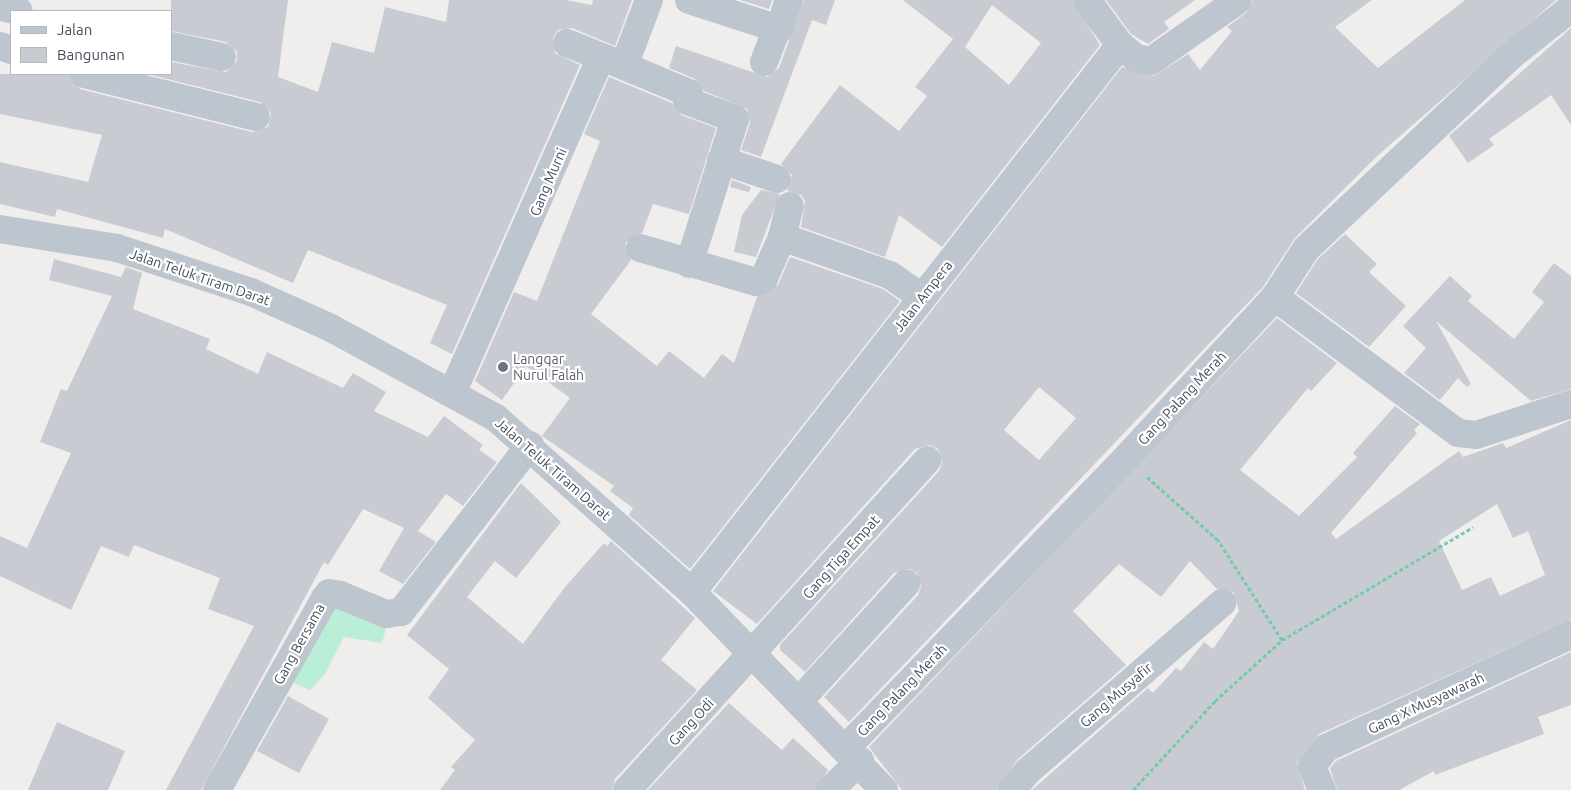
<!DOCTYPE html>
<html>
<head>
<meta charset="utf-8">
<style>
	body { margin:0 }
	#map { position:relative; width:1571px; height:790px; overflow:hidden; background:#f0eded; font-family:Ubuntu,sans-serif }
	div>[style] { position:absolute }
	.green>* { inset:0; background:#bbeed6 }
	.building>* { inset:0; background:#c9cbd3 }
	.path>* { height:3px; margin-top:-1.5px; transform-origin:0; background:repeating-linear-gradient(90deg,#73cbad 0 4px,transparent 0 6.5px) }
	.minor>* { height:28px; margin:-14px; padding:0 14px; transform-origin:14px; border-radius:14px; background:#bdc5cf }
	.tertiary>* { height:28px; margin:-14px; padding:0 14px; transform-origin:14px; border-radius:14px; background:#bdc5cf }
	.dots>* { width:14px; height:14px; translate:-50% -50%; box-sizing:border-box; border:2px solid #fff; border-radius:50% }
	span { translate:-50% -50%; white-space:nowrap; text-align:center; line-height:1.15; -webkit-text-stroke:4.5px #fff; paint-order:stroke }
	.street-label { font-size:14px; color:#454d5a }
	.worship-label { font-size:14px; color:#5b616d }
	.left { translate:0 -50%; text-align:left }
	.legend { position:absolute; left:10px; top:10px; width:162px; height:65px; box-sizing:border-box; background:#fff; border:1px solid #b5b8bd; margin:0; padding:6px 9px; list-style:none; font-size:15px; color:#454d5a }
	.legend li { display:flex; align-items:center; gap:10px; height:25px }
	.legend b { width:25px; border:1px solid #b5b8bd }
</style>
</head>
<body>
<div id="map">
	<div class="green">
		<div style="clip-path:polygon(333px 602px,387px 625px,382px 643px,344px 637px,325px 674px,310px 690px,291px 682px)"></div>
	</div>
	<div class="building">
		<div style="clip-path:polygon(171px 0,288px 0,278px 77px,318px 92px,332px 42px,374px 53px,385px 7px,446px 22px,449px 0,566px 0,592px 5px,593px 0,632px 0,615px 46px,572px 28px,558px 30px,553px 37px,555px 53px,580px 65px,452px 354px,430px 343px,447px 305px,308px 250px,293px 283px,165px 229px,163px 238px,57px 209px,55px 217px,0 204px,0 162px,88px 182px,102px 135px,0 114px,0 74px,69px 74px,80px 89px,252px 132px,268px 127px,271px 113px,260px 102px,147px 74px,171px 74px,171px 62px,226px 72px,237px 61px,237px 52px,226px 42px,171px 31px)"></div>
		<div style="clip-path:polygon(740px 0,772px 0,769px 9px)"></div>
		<div style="clip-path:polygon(804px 0,835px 0,826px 25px,812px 20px,761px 157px,741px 150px,750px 123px,747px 109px,704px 91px,695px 79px,669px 68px,676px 46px,767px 77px,779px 68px)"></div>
		<div style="clip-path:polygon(evenodd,903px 0,1072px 0,1100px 45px,942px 247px,899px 215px,885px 257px,801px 227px,805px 201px,801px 195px,787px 191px,792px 175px,781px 164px,840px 85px,899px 131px,927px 96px,915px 87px,953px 39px,903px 0,992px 5px,1041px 43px,1009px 85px,965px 47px,992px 5px)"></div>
		<div style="clip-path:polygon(1106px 0,1195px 0,1164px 22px,1169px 29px,1148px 44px,1131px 34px)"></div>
		<div style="clip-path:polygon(evenodd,1253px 0,1372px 0,1335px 27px,1378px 68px,1465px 0,1556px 0,1376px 157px,1295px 238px,1263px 287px,849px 722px,824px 697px,918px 595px,921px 587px,917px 573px,909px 569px,894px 573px,805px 672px,780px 650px,780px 645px,939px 471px,942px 463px,938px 449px,930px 445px,915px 449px,757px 624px,713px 591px,1122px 67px,1154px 76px,1188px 54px,1200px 70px,1232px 31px,1227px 27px,1247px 12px,1253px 0,1039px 387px,1076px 418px,1039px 460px,1004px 430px,1039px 387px)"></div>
		<div style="clip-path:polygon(1571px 28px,1571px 125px,1551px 95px,1489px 139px,1494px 145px,1468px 163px,1449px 136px)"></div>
		<div style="clip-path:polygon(609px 77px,672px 103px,681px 115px,716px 128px,689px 214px,653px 204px,642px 233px,625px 243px,631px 260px,591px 314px,657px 366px,669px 351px,704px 378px,722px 354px,734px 363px,757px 297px,778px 285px,790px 257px,883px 289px,900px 301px,690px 569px,629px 515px,633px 508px,610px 491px,614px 486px,542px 436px,570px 398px,526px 366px,502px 400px,475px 381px,514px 292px,537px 301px,600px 141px,584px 134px)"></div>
		<div style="clip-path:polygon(732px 180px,751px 187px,749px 192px,730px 187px)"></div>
		<div style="clip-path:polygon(761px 190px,780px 194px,756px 257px,734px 252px,742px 215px)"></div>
		<div style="clip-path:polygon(1345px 234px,1377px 264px,1369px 272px,1406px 306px,1369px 347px,1296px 293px,1318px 259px)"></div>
		<div style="clip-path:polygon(54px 259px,121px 277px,126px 267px,142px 273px,133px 309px,210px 339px,206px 349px,258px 374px,267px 352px,343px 388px,353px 373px,386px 392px,374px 411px,428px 437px,444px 416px,483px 445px,479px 450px,497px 462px,463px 506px,446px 494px,418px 531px,436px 542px,403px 584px,379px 571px,404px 528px,363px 509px,328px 565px,324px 562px,201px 790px,166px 790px,254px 626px,208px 609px,220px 578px,134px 545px,129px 557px,101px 546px,71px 610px,0 576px,0 536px,27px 548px,71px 453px,40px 442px,61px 389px,67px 391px,112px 296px,49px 280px)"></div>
		<div style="clip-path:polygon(1554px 263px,1571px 276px,1571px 389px,1531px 401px,1436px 321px,1471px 384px,1467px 387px,1458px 378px,1440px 400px,1404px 373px,1426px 348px,1403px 326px,1450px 276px,1472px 296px,1468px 301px,1514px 339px,1544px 302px,1532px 292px)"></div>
		<div style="clip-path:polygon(evenodd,1277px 318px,1337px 363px,1311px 391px,1308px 388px,1240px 470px,1299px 516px,1357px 457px,1353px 453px,1395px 406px,1420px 424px,1414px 430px,1417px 433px,1331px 533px,1336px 539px,1459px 451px,1463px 457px,1503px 443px,1506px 448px,1571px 420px,1571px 620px,1319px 734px,1297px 763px,1305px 790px,1032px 790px,1148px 688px,1153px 693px,1176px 668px,1181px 671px,1204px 642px,1213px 649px,1239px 611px,1233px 592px,1217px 589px,1190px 561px,1161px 597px,1119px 564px,1073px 611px,1126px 665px,1018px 759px,997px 790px,902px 790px,869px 747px,1277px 318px,1497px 504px,1513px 538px,1528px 531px,1545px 575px,1500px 596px,1491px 577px,1462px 590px,1439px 541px,1497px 504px)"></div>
		<div style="clip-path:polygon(521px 483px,561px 522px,516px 578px,495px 561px,467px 597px,523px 644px,565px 587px,604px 543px,607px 546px,611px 541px,695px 618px,661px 660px,697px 690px,615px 779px,612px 790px,440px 790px,455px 770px,451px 767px,475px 740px,428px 698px,449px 669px,407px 635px)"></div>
		<div style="clip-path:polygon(1571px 652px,1571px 705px,1538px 717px,1544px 734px,1435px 775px,1434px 771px,1399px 790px,1337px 790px,1330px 768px,1336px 761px)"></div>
		<div style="clip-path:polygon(288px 696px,329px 719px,299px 773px,257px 751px)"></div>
		<div style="clip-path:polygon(729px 703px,782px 750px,793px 738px,828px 770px,815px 790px,648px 790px)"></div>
		<div style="clip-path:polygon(57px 722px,125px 751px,108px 790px,28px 790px)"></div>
	</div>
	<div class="path">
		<div style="left:1282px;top:640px;width:222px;rotate:-30.6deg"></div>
		<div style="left:1133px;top:790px;width:121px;rotate:-47.3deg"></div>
		<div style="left:1215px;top:701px;width:91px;rotate:-42.3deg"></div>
		<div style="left:1282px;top:640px;width:119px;rotate:-122.6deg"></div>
		<div style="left:1218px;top:540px;width:95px;rotate:-138.4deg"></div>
	</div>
	<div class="minor">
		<div style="left:689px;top:0;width:95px;rotate:17.9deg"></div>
		<div style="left:779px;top:29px;width:31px;rotate:-71deg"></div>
		<div style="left:0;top:7px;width:19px;rotate:12deg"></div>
		<div style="left:567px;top:43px;width:61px;rotate:22deg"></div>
		<div style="left:624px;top:66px;width:71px;rotate:-69.3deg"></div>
		<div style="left:1120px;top:45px;width:21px;rotate:39deg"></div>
		<div style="left:1136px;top:58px;width:15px;rotate:11deg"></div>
		<div style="left:1151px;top:61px;width:106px;rotate:-35deg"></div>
		<div style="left:0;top:46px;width:12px;rotate:20deg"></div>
		<div style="left:171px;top:46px;width:52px;rotate:12.2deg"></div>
		<div style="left:764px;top:62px;width:36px;rotate:-69deg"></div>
		<div style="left:624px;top:66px;width:70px;rotate:22.6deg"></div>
		<div style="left:689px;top:93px;width:8px;rotate:104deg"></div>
		<div style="left:687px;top:101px;width:51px;rotate:20.6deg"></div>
		<div style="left:735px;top:119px;width:152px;rotate:107.6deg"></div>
		<div style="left:84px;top:74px;width:177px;rotate:14deg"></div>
		<div style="left:721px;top:160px;width:59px;rotate:18.7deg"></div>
		<div style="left:782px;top:237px;width:32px;rotate:-76deg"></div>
		<div style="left:640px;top:248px;width:121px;rotate:16.3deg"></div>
		<div style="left:756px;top:282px;width:9px;rotate:-27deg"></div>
		<div style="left:764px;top:278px;width:45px;rotate:-66.3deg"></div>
		<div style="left:782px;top:237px;width:114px;rotate:19.4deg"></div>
		<div style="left:890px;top:275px;width:39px;rotate:35deg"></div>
		<div style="left:1275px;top:297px;width:228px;rotate:36.6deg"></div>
		<div style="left:1458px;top:433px;width:18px;rotate:6deg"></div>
		<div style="left:1476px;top:435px;width:100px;rotate:-18.1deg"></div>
		<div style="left:453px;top:391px;width:365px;rotate:-66.1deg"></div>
		<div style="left:799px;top:701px;width:159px;rotate:-47.6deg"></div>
		<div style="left:847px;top:747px;width:403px;rotate:-46deg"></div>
		<div style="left:1127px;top:457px;width:218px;rotate:-47.2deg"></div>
		<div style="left:1275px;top:297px;width:57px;rotate:-57.1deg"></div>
		<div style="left:1306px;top:249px;width:284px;rotate:-43.3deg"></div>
		<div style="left:1513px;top:54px;width:74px;rotate:-38.4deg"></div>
		<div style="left:217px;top:790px;width:220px;rotate:-60.6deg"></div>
		<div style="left:325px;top:598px;width:6px;rotate:-51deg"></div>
		<div style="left:329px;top:593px;width:11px;rotate:10deg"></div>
		<div style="left:340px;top:595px;width:50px;rotate:22.4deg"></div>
		<div style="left:386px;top:614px;width:15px;rotate:-8deg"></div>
		<div style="left:401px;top:612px;width:211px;rotate:-52.3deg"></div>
		<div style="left:627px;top:790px;width:446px;rotate:-47.7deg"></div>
		<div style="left:830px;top:790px;width:42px;rotate:-44deg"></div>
		<div style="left:1012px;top:790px;width:25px;rotate:-50deg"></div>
		<div style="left:1028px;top:771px;width:257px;rotate:-40.9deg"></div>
		<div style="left:1322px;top:790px;width:26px;rotate:-113deg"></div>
		<div style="left:1312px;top:766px;width:23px;rotate:-52deg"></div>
		<div style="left:1326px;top:748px;width:270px;rotate:-24.8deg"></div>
	</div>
	<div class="tertiary">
		<div style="left:0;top:229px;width:119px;rotate:9.2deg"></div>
		<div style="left:117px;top:248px;width:141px;rotate:18.2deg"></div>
		<div style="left:251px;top:292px;width:88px;rotate:24.2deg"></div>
		<div style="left:331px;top:328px;width:188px;rotate:28.6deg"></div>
		<div style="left:496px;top:418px;width:262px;rotate:41.6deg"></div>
		<div style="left:692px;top:592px;width:276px;rotate:45.9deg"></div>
		<div style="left:692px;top:592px;width:695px;rotate:-51.96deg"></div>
		<div style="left:1120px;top:45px;width:56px;rotate:-126.3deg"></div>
	</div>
	<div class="dots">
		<div style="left:503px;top:367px;background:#6b7280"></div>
	</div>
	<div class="street-label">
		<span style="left:548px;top:182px;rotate:-67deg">Gang Murni</span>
		<span style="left:200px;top:277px;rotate:19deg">Jalan Teluk Tiram Darat</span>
		<span style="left:923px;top:296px;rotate:-52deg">Jalan Ampera</span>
		<span style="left:1182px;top:398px;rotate:-47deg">Gang Palang Merah</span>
		<span style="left:553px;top:469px;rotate:41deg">Jalan Teluk Tiram Darat</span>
		<span style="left:841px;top:557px;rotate:-48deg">Gang Tiga Empat</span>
		<span style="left:299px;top:644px;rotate:-61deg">Gang Bersama</span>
		<span style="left:902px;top:690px;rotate:-46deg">Gang Palang Merah</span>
		<span style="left:1116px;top:695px;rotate:-41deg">Gang Musyafir</span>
		<span style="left:1426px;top:703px;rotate:-25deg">Gang X Musyawarah</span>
		<span style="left:691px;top:722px;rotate:-47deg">Gang Odi</span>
	</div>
	<div class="worship-label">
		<span class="left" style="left:513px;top:367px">Langgar<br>Nurul Falah</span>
	</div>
	<ul class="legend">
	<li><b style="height:6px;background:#bdc5cf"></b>Jalan</li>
	<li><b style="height:14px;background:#c9cbd3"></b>Bangunan</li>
	</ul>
</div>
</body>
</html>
